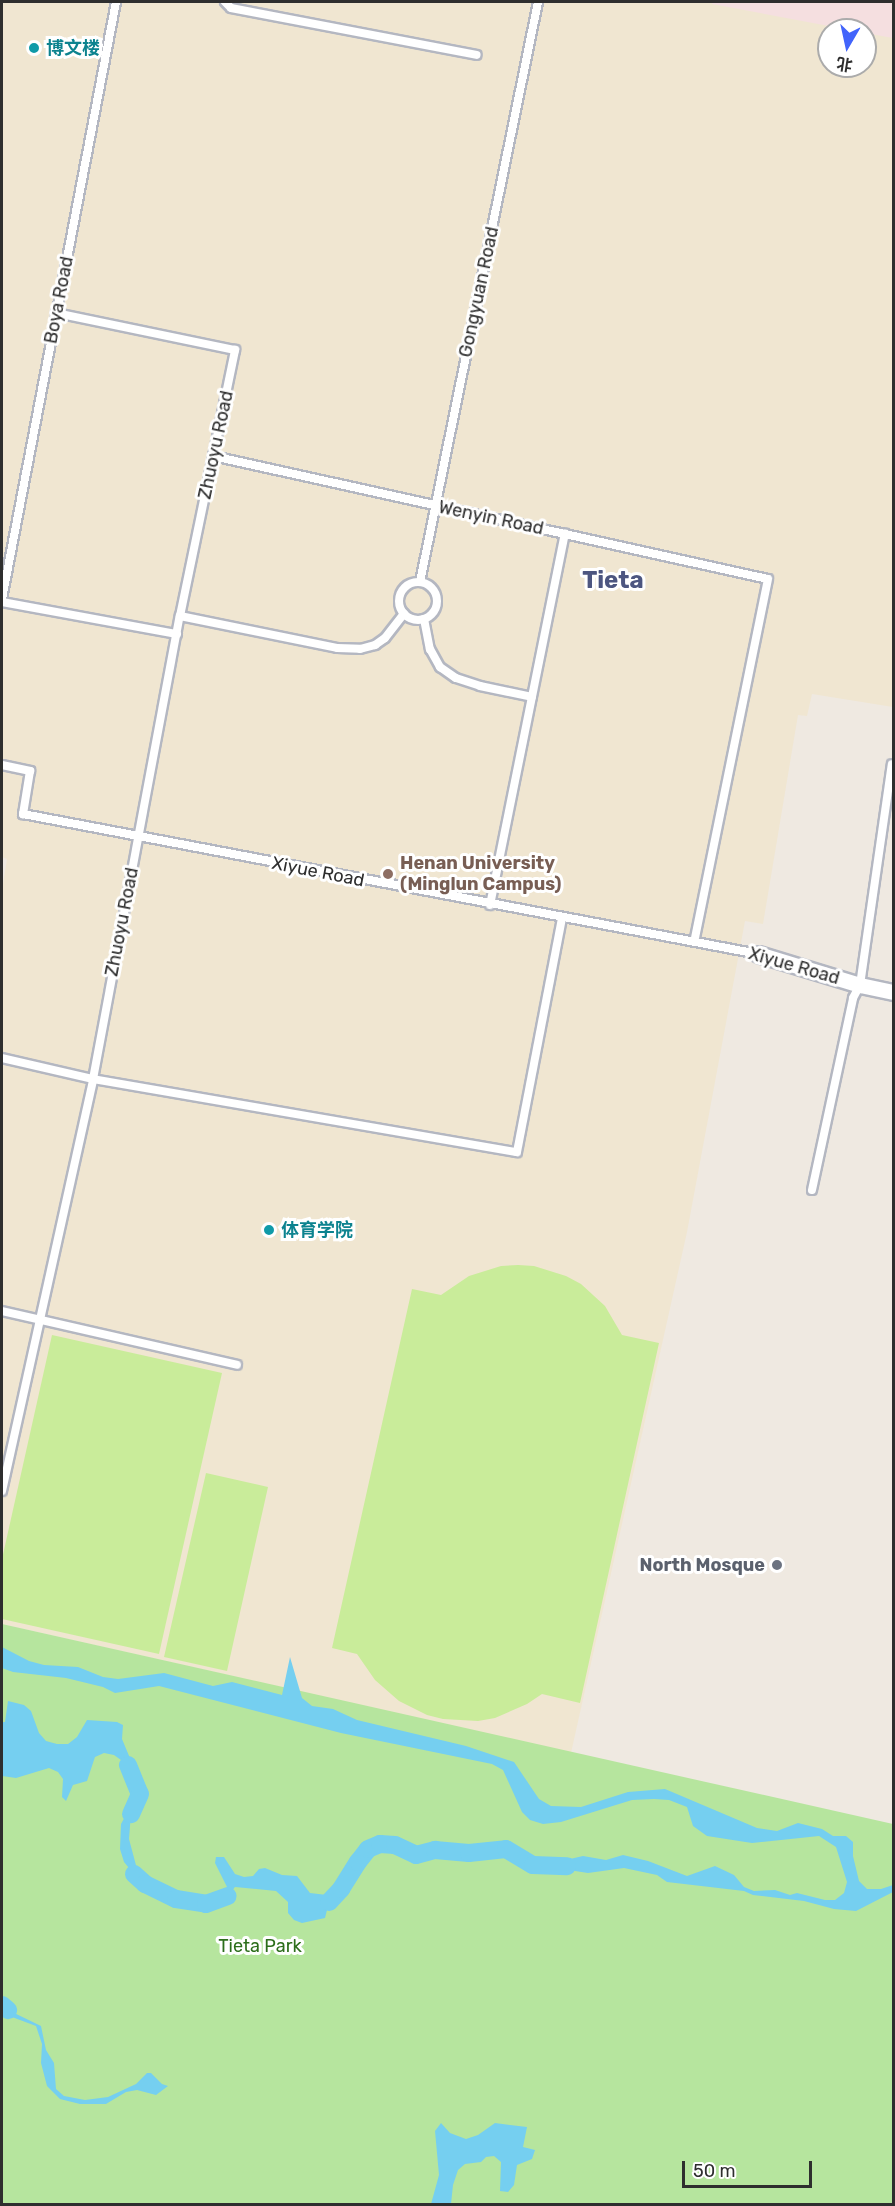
<!DOCTYPE html>
<html>
<head>
<meta charset="utf-8">
<style>
	body { margin:0 }
	#map { position:relative; width:895px; height:2206px; overflow:hidden; background:#efe9e1; font-family:Rubik,"Noto Sans SC",sans-serif }
	div>[style] { position:absolute }
	.education>* { inset:0; background:#f0e6d1 }
	.medical>* { inset:0; background:#f5dfe0 }
	.green>* { inset:0; background:#b6e59e }
	.pitch>* { inset:0; background:#c9ec9a }
	.water>* { inset:0; background:#75cff0 }
	.canal>* { height:18px; margin:-9px; padding:0 9px; transform-origin:9px; border-radius:9px; background:#75cff0 }
	.roads { filter:drop-shadow(2px 0 #b4b7c1) drop-shadow(-2px 0 #b4b7c1) drop-shadow(0 2px #b4b7c1) drop-shadow(0 -2px #b4b7c1) }
	.lane>* { height:8px; margin:-4px; padding:0 4px; transform-origin:4px; border-radius:4px; background:#fff }
	.lane>.ring { margin:-4px; padding:0; box-sizing:content-box; background:none; border:8px solid #fff; border-radius:50% }
	.street>* { height:15px; margin:-7.5px; padding:0 7.5px; transform-origin:7.5px; border-radius:7.5px; background:#fff }
	.dots>* { width:16px; height:16px; translate:-50% -50%; box-sizing:border-box; border:3px solid #fff; border-radius:50% }
	span { translate:-50% -50%; white-space:nowrap; text-align:center; line-height:1.15; -webkit-text-stroke:6px #fff; paint-order:stroke }
	.culture-label { font-size:18px; color:#0d838f; font-weight:700 }
	.left { translate:0 -50%; text-align:left }
	.street-label { font-size:18px; color:#2e2e2e }
	.education-label { font-size:18px; color:#785e54; font-weight:700 }
	.worship-label { font-size:18px; color:#5b616d; font-weight:700 }
	.right { translate:-100% -50%; text-align:right }
	.park-label { font-size:18px; color:#2c6e1b }
	.district-label { font-size:24px; color:#4d5680; font-weight:700 }
	.frame { position:absolute; inset:0; border:3px solid #2e2e2e; pointer-events:none }
	.north { position:absolute; left:817px; top:18px; width:60px; height:60px; box-sizing:border-box; background:#fff; border:2px solid #ababab; border-radius:50%; rotate:189deg; font-size:16px; font-weight:700; line-height:24px; text-align:center; color:#2e2e2e }
	.north::after { content:''; display:block; margin:auto; width:21px; height:27px; background:#4264fb; clip-path:polygon(50% 0,100% 100%,50% 72%,0 100%) }
	.scale { position:absolute; left:682px; top:2161px; width:130px; height:27px; box-sizing:border-box; border:3px solid #2e2e2e; border-top:0; padding-left:8px; font-size:18px; line-height:21px; white-space:nowrap; color:#2e2e2e; -webkit-text-stroke:4px #fff; paint-order:stroke }
</style>
</head>
<body>
<div id="map">
	<div class="education">
		<div style="clip-path:polygon(evenodd,2px 2px,893px 2px,893px 707px,812px 694px,807px 716px,798px 715px,763px 924px,745px 921px,687px 1232px,571px 1753px,2px 1624px,2px 890px,7px 859px,2px 857px,2px 2px,829px 30px,865px 30px,865px 66px,829px 66px,829px 30px)"></div>
	</div>
	<div class="medical">
		<div style="clip-path:polygon(713px 2px,893px 2px,893px 38px,865px 33px,865px 30px,850px 30px,712px 4px)"></div>
	</div>
	<div class="green">
		<div style="clip-path:polygon(2px 1624px,893px 1824px,893px 2204px,2px 2204px)"></div>
	</div>
	<div class="pitch">
		<div style="clip-path:polygon(518px 1265px,534px 1266px,566px 1276px,581px 1284px,605px 1306px,622px 1335px,659px 1343px,580px 1703px,542px 1694px,527px 1704px,495px 1718px,478px 1721px,443px 1719px,427px 1715px,399px 1701px,375px 1680px,357px 1654px,332px 1648px,412px 1289px,441px 1295px,469px 1276px,501px 1266px)"></div>
		<div style="clip-path:polygon(52px 1335px,222px 1373px,159px 1654px,2px 1619px,2px 1559px)"></div>
		<div style="clip-path:polygon(206px 1473px,268px 1487px,227px 1671px,164px 1657px)"></div>
	</div>
	<div class="water">
		<div style="clip-path:polygon(2px 1647px,29px 1661px,44px 1665px,78px 1667px,103px 1677px,118px 1679px,164px 1673px,213px 1686px,232px 1682px,282px 1695px,290px 1657px,302px 1698px,312px 1706px,333px 1709px,357px 1720px,466px 1746px,514px 1762px,539px 1799px,551px 1806px,581px 1807px,628px 1792px,665px 1789px,757px 1828px,777px 1831px,798px 1823px,822px 1829px,833px 1836px,846px 1836px,853px 1842px,853px 1856px,859px 1881px,867px 1889px,881px 1889px,893px 1885px,893px 1892px,856px 1911px,834px 1909px,804px 1901px,753px 1895px,744px 1891px,667px 1882px,657px 1875px,624px 1868px,588px 1873px,575px 1871px,567px 1866px,570px 1859px,583px 1856px,606px 1860px,623px 1855px,648px 1861px,687px 1876px,715px 1866px,734px 1875px,744px 1887px,754px 1891px,775px 1890px,790px 1895px,797px 1893px,825px 1900px,835px 1900px,844px 1893px,847px 1882px,836px 1847px,819px 1836px,752px 1843px,707px 1836px,693px 1826px,687px 1807px,669px 1800px,654px 1799px,632px 1800px,561px 1822px,543px 1824px,530px 1820px,522px 1812px,503px 1770px,492px 1764px,341px 1733px,159px 1686px,115px 1693px,103px 1687px,66px 1678px,13px 1672px,2px 1668px)"></div>
		<div style="clip-path:polygon(8px 1701px,24px 1705px,31px 1711px,39px 1733px,46px 1741px,57px 1744px,68px 1744px,77px 1737px,87px 1720px,117px 1722px,123px 1725px,122px 1739px,132px 1763px,128px 1765px,114px 1755px,104px 1753px,95px 1757px,87px 1781px,73px 1785px,66px 1801px,62px 1797px,63px 1779px,58px 1772px,49px 1768px,16px 1778px,2px 1776px,2px 1722px,5px 1722px)"></div>
		<div style="clip-path:polygon(127px 1813px,131px 1814px,129px 1839px,137px 1869px,134px 1874px,124px 1862px,120px 1849px,121px 1824px)"></div>
		<div style="clip-path:polygon(216px 1857px,224px 1857px,235px 1874px,244px 1877px,253px 1876px,259px 1869px,265px 1868px,282px 1875px,297px 1876px,310px 1893px,327px 1895px,329px 1902px,325px 1918px,302px 1923px,294px 1920px,288px 1913px,288px 1902px,276px 1891px,235px 1887px,228px 1896px,223px 1893px,227px 1887px,215px 1863px)"></div>
		<div style="clip-path:polygon(8px 2010px,41px 2026px,46px 2050px,54px 2063px,56px 2089px,64px 2096px,85px 2100px,108px 2097px,136px 2084px,147px 2073px,151px 2073px,162px 2084px,168px 2086px,156px 2095px,137px 2090px,126px 2092px,106px 2104px,80px 2104px,60px 2099px,47px 2086px,41px 2063px,42px 2044px,36px 2026px,12px 2017px)"></div>
		<div style="clip-path:polygon(441px 2123px,450px 2133px,466px 2139px,478px 2135px,495px 2123px,527px 2127px,523px 2147px,535px 2150px,532px 2159px,517px 2165px,514px 2185px,508px 2192px,500px 2191px,501px 2162px,494px 2156px,486px 2157px,481px 2162px,465px 2164px,458px 2170px,453px 2185px,451px 2204px,431px 2204px,439px 2175px,435px 2131px)"></div>
	</div>
	<div class="canal">
		<div style="left:128px;top:1765px;width:31px;rotate:68deg"></div>
		<div style="left:140px;top:1794px;width:22px;rotate:114deg"></div>
		<div style="left:134px;top:1874px;width:15px;rotate:42deg"></div>
		<div style="left:145px;top:1884px;width:34px;rotate:26deg"></div>
		<div style="left:176px;top:1899px;width:30px;rotate:9deg"></div>
		<div style="left:206px;top:1904px;width:23px;rotate:-20deg"></div>
		<div style="left:329px;top:1902px;width:18px;rotate:-47deg"></div>
		<div style="left:341px;top:1889px;width:32px;rotate:-58deg"></div>
		<div style="left:358px;top:1862px;width:16px;rotate:-52deg"></div>
		<div style="left:368px;top:1849px;width:13px;rotate:-23deg"></div>
		<div style="left:380px;top:1844px;width:15px;rotate:4deg"></div>
		<div style="left:395px;top:1845px;width:23px;rotate:25deg"></div>
		<div style="left:416px;top:1855px;width:20px;rotate:-15deg"></div>
		<div style="left:435px;top:1850px;width:34px;rotate:5deg"></div>
		<div style="left:469px;top:1853px;width:37px;rotate:-6deg"></div>
		<div style="left:506px;top:1849px;width:31px;rotate:31deg"></div>
		<div style="left:533px;top:1865px;width:34px;rotate:2deg"></div>
		<div style="left:2px;top:2005px;width:8px;rotate:40deg"></div>
	</div>
	<div class="roads">
		<div class="lane">
			<div style="left:225px;top:2px;width:8px;rotate:45deg"></div>
			<div style="left:231px;top:8px;width:250px;rotate:10.8deg"></div>
			<div style="left:213px;top:456px;width:568px;rotate:12.5deg"></div>
			<div style="left:768px;top:579px;width:370px;rotate:101.5deg"></div>
			<div class="ring" style="left:399px;top:582px;width:30px;height:30px"></div>
			<div style="left:420px;top:582px;width:592px;rotate:-78.5deg"></div>
			<div style="left:2px;top:599px;width:608px;rotate:-79.19deg"></div>
			<div style="left:2px;top:602px;width:178px;rotate:10.4deg"></div>
			<div style="left:180px;top:616px;width:160px;rotate:11.5deg"></div>
			<div style="left:337px;top:648px;width:23px;rotate:2deg"></div>
			<div style="left:360px;top:649px;width:16px;rotate:-15deg"></div>
			<div style="left:375px;top:645px;width:12px;rotate:-35deg"></div>
			<div style="left:385px;top:638px;width:31px;rotate:-52deg"></div>
			<div style="left:424px;top:619px;width:31px;rotate:79deg"></div>
			<div style="left:430px;top:649px;width:21px;rotate:61deg"></div>
			<div style="left:440px;top:667px;width:19px;rotate:35deg"></div>
			<div style="left:456px;top:678px;width:25px;rotate:18deg"></div>
			<div style="left:480px;top:686px;width:53px;rotate:11.9deg"></div>
			<div style="left:2px;top:765px;width:29px;rotate:12deg"></div>
			<div style="left:30px;top:771px;width:44px;rotate:99.2deg"></div>
			<div style="left:23px;top:814px;width:748px;rotate:10.78deg"></div>
			<div style="left:490px;top:905px;width:379px;rotate:-78.6deg"></div>
			<div style="left:2px;top:1058px;width:93px;rotate:13deg"></div>
			<div style="left:93px;top:1079px;width:430px;rotate:9.8deg"></div>
			<div style="left:517px;top:1152px;width:238px;rotate:-79.1deg"></div>
			<div style="left:812px;top:1190px;width:196px;rotate:-77.9deg"></div>
			<div style="left:853px;top:998px;width:15px;rotate:-62deg"></div>
			<div style="left:860px;top:985px;width:223px;rotate:-81.8deg"></div>
			<div style="left:2px;top:1311px;width:241px;rotate:12.9deg"></div>
			<div style="left:2px;top:1491px;width:422px;rotate:-77.5deg"></div>
			<div style="left:93px;top:1079px;width:471px;rotate:-79.4deg"></div>
			<div style="left:180px;top:616px;width:272px;rotate:-78.3deg"></div>
			<div style="left:235px;top:350px;width:183px;rotate:-168.3deg"></div>
		</div>
		<div class="street">
			<div style="left:758px;top:954px;width:107px;rotate:16.9deg"></div>
			<div style="left:860px;top:985px;width:35px;rotate:12deg"></div>
		</div>
	</div>
	<div class="dots">
		<div style="left:34px;top:48px;background:#0f9aa8"></div>
		<div style="left:388px;top:874px;background:#8d6e63"></div>
		<div style="left:269px;top:1230px;background:#0f9aa8"></div>
		<div style="left:777px;top:1565px;background:#6b7280"></div>
	</div>
	<div class="culture-label">
		<span class="left" style="left:46px;top:48px">博文楼</span>
		<span class="left" style="left:281px;top:1230px">体育学院</span>
	</div>
	<div class="street-label">
		<span style="left:479px;top:292px;rotate:-78deg">Gongyuan Road</span>
		<span style="left:59px;top:300px;rotate:-79deg">Boya Road</span>
		<span style="left:216px;top:445px;rotate:-78deg">Zhuoyu Road</span>
		<span style="left:491px;top:518px;rotate:12deg">Wenyin Road</span>
		<span style="left:318px;top:872px;rotate:11deg">Xiyue Road</span>
		<span style="left:122px;top:922px;rotate:-79deg">Zhuoyu Road</span>
		<span style="left:794px;top:966px;rotate:16deg">Xiyue Road</span>
	</div>
	<div class="education-label">
		<span class="left" style="left:400px;top:874px">Henan University<br>(Minglun Campus)</span>
	</div>
	<div class="worship-label">
		<span class="right" style="left:765px;top:1565px">North Mosque</span>
	</div>
	<div class="park-label">
		<span style="left:260px;top:1946px">Tieta Park</span>
	</div>
	<div class="district-label">
		<span style="left:613px;top:581px">Tieta</span>
	</div>
	<div class="frame"></div>
	<div class="north">北</div>
	<div class="scale">50 m</div>
</div>
</body>
</html>
